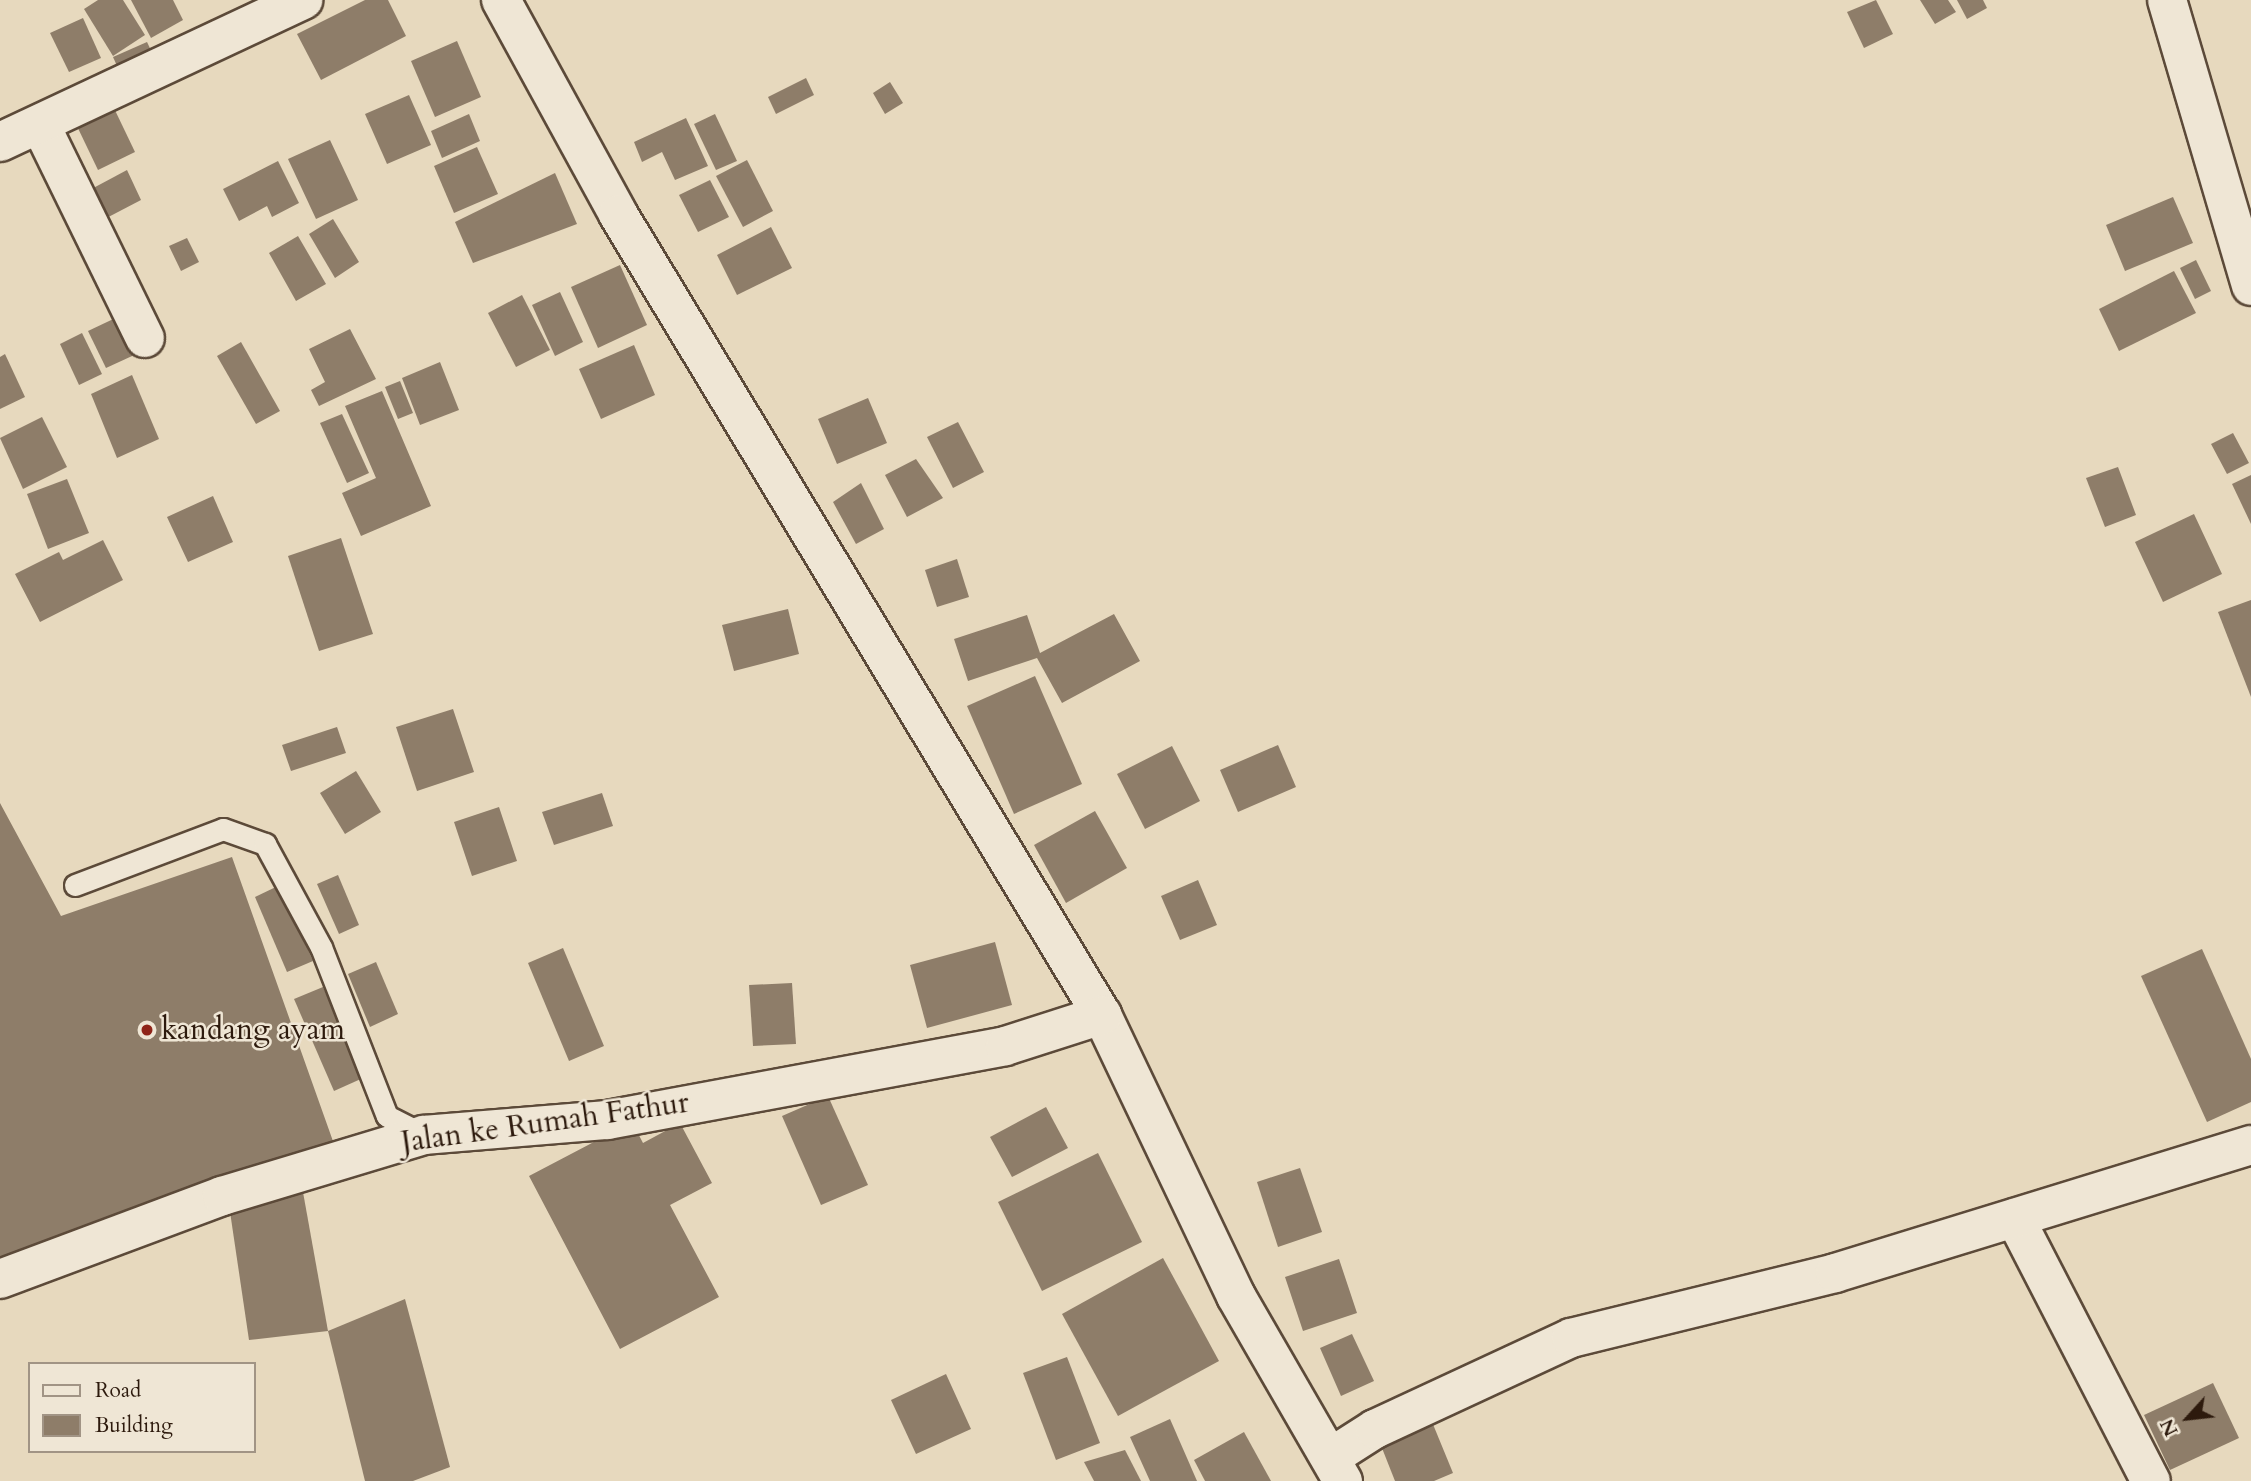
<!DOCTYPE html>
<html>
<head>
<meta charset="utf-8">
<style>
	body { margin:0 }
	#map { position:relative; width:2251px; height:1481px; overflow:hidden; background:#e7d9be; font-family:Cardo,serif }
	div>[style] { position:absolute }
	.building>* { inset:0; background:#8e7d69 }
	.roads { filter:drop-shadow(2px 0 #5c4a39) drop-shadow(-2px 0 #5c4a39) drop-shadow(0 2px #5c4a39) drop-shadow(0 -2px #5c4a39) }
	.lane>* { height:21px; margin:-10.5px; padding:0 10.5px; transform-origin:10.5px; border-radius:10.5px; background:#efe6d5 }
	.street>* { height:38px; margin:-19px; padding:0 19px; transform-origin:19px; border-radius:19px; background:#efe6d5 }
	.dots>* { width:19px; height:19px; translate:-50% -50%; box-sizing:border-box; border:4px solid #efe6d5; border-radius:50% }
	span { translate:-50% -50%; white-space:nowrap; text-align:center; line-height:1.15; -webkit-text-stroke:5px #efe6d5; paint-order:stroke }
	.poi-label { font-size:30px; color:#2d1a0d }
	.left { translate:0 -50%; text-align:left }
	.street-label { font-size:30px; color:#2d1a0d }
	.legend { position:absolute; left:28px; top:1362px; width:228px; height:91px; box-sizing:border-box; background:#efe6d5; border:2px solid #a19485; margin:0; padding:9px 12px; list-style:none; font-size:21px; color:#2d1a0d }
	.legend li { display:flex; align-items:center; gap:14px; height:35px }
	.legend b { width:35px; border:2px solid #a19485 }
	.north { position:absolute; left:2153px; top:1383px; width:70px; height:70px; -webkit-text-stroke:5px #efe6d5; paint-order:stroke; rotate:243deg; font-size:19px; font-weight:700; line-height:28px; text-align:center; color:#2d1a0d }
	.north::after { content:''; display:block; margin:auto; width:24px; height:32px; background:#2d1a0d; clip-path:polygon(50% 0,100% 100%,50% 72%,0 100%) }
</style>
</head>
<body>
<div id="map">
	<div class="building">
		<div style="clip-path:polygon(98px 0,123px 0,145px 35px,113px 56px,84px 9px)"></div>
		<div style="clip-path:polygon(131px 0,173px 0,183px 20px,151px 38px)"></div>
		<div style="clip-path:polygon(365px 0,388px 0,406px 36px,321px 80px,297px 34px)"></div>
		<div style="clip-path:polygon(1876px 0,1893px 34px,1864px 48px,1847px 12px)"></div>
		<div style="clip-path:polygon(1920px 0,1948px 0,1956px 12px,1935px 24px)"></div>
		<div style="clip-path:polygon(1957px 0,1983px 0,1987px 8px,1967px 19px)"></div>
		<div style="clip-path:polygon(83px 18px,101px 58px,69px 72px,50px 33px)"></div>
		<div style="clip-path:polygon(457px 41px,481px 97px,435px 117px,411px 61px)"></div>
		<div style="clip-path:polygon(147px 42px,156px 61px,122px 77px,113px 57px)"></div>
		<div style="clip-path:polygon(806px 78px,814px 95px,776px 114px,768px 97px)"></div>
		<div style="clip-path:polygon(890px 82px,903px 103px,885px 114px,873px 93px)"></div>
		<div style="clip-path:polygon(409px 95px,431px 145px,387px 164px,365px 114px)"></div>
		<div style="clip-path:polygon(112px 104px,135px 152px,98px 170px,75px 122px)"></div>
		<div style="clip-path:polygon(469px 114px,480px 141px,442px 158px,431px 131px)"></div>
		<div style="clip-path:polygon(715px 114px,737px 161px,716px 170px,694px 124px)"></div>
		<div style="clip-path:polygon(686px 118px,708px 166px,675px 180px,662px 152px,642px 162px,634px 142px)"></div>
		<div style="clip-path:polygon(330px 140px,358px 200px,316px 219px,288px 159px)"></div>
		<div style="clip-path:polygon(477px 147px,498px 194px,454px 213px,434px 166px)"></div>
		<div style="clip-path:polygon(747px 160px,773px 211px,743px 227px,716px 176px)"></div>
		<div style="clip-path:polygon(278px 161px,299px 203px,272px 217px,267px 206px,239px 221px,223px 189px)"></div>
		<div style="clip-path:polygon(127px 170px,141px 200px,95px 224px,84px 193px)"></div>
		<div style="clip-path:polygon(555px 173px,577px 224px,473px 263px,455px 222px)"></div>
		<div style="clip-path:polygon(710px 180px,729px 217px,698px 232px,679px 195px)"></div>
		<div style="clip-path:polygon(2173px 197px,2193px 243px,2125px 271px,2106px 225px)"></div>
		<div style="clip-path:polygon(333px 219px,359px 262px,335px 278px,309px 234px)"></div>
		<div style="clip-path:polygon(771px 227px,792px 268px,737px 295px,717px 255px)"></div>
		<div style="clip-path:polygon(298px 236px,326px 284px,296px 301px,269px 253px)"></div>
		<div style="clip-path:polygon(187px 238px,199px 262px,181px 271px,169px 246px)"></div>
		<div style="clip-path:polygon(2196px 260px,2211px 291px,2195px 299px,2180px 268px)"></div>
		<div style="clip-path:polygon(620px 265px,647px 325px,598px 348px,571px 287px)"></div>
		<div style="clip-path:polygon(2174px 271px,2196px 313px,2119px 351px,2099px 309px)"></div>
		<div style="clip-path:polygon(560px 292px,583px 342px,555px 356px,532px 305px)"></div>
		<div style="clip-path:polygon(522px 295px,550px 350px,516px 367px,488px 313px)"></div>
		<div style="clip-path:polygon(126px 313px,143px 351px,106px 368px,88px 331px)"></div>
		<div style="clip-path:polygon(350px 329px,376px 379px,319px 406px,311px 390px,325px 382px,309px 349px)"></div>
		<div style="clip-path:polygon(82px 333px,102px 374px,79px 385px,60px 344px)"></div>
		<div style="clip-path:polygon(241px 342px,280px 411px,256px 424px,217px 356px)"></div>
		<div style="clip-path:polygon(634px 345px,655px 395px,601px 419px,579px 369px)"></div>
		<div style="clip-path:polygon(5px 354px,25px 397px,0 409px,0 357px)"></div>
		<div style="clip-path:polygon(440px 362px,459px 410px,420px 425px,402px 378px)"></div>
		<div style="clip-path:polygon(132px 375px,159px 439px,117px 458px,91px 394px)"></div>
		<div style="clip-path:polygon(400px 381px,413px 413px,398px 419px,385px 387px)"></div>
		<div style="clip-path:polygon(382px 391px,431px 506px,361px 536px,342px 493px,376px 478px,345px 406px)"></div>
		<div style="clip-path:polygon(868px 398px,887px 443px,837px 464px,818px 419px)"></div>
		<div style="clip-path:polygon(342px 414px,369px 473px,347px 483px,320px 423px)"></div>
		<div style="clip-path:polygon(42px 417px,67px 467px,23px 489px,0 438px)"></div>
		<div style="clip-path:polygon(958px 422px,984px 472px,953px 488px,927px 437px)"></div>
		<div style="clip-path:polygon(2233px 433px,2249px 463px,2227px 474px,2211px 444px)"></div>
		<div style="clip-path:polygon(916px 459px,943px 498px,907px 517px,885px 475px)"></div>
		<div style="clip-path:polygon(2118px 467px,2136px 515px,2105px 527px,2086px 478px)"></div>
		<div style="clip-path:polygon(2251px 475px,2251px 524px,2232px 484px)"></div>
		<div style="clip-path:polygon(67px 479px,89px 533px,48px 549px,27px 494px)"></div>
		<div style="clip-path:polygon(861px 483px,884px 529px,856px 544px,833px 502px)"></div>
		<div style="clip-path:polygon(213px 496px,233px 542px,188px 562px,167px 517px)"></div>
		<div style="clip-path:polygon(2194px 514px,2222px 574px,2163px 602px,2135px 542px)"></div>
		<div style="clip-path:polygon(341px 538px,373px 634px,319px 651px,288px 556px)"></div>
		<div style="clip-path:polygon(103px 540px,123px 580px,40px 622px,15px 574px,59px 552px,63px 560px)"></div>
		<div style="clip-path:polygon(957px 559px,969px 597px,937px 607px,925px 570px)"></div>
		<div style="clip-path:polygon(2251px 600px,2251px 697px,2218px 612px)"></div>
		<div style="clip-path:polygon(788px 609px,799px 654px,734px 671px,722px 625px)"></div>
		<div style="clip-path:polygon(1114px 614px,1140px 661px,1062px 703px,1037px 658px,968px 681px,954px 639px,1027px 615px,1040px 653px)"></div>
		<div style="clip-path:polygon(1035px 676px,1082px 784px,1014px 814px,967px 706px)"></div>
		<div style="clip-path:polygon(453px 709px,474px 772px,417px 791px,396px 727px)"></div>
		<div style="clip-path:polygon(337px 727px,346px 753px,291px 771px,282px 745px)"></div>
		<div style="clip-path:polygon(1278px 745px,1296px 787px,1238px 812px,1220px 770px)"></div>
		<div style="clip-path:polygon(1172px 746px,1200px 801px,1145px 829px,1117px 774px)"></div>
		<div style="clip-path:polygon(356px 771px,381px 812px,345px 834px,320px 793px)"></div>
		<div style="clip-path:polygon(602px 793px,613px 826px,554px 845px,542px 812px)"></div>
		<div style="clip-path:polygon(0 803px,61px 916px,232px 857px,334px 1144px,0 1258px)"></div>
		<div style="clip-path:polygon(499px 807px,517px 861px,472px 876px,454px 822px)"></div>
		<div style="clip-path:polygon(1095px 811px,1127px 868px,1066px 903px,1034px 845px)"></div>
		<div style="clip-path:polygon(338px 875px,359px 925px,339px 934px,317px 884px)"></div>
		<div style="clip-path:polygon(1198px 880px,1217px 925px,1180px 940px,1161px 896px)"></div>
		<div style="clip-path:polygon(280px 885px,313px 961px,287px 972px,255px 897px)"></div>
		<div style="clip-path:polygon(995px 942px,1012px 1005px,927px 1028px,910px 965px)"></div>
		<div style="clip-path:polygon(563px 948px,604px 1046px,569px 1061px,528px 963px)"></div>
		<div style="clip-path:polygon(2202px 949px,2251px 1059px,2251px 1102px,2207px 1122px,2141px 976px)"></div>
		<div style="clip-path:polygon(376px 962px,398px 1014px,370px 1027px,348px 974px)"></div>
		<div style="clip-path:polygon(792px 983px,796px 1044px,753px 1046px,749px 985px)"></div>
		<div style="clip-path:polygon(323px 987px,363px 1078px,334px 1091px,294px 999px)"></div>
		<div style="clip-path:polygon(828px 1096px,868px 1185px,821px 1205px,782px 1116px)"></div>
		<div style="clip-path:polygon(1046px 1107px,1068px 1148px,1012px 1177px,990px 1137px)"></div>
		<div style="clip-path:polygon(632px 1122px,643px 1143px,680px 1123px,712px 1183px,670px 1205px,719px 1297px,620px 1349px,529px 1176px)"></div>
		<div style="clip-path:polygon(1098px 1153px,1142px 1242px,1042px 1291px,998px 1202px)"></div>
		<div style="clip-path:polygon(1300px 1168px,1322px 1232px,1278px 1247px,1257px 1182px)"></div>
		<div style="clip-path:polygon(301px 1181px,328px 1331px,249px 1340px,229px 1205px)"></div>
		<div style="clip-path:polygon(1163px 1258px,1219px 1361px,1118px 1416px,1062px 1314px)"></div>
		<div style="clip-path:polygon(1339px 1259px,1357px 1313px,1303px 1331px,1285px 1277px)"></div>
		<div style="clip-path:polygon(405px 1299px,450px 1467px,413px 1481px,365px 1481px,328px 1331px)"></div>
		<div style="clip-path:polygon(1352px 1334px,1374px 1381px,1341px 1396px,1320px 1348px)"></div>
		<div style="clip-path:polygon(1067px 1357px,1100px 1443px,1056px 1460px,1023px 1373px)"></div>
		<div style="clip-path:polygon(946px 1374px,971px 1429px,916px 1454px,891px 1400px)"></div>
		<div style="clip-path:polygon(2213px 1383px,2239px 1438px,2170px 1470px,2144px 1415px)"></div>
		<div style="clip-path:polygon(1430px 1417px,1453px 1473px,1434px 1481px,1395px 1481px,1378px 1438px)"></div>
		<div style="clip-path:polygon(1170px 1419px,1197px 1481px,1150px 1481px,1130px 1437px)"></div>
		<div style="clip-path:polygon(1244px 1432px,1271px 1481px,1205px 1481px,1194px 1460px)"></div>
		<div style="clip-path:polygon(1125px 1450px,1141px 1481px,1094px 1481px,1084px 1462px)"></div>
	</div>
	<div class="roads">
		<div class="lane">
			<div style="left:75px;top:885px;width:158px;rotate:-20.7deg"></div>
			<div style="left:223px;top:829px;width:45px;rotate:19.7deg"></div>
			<div style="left:265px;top:844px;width:117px;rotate:61.5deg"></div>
			<div style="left:321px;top:947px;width:181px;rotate:68.7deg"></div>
			<div style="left:387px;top:1116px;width:42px;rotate:27.2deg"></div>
		</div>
		<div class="street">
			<div style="left:501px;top:0;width:244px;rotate:61.3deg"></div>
			<div style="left:618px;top:214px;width:936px;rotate:58.86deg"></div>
			<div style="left:1102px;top:1015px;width:311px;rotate:64.5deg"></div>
			<div style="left:1236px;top:1296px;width:214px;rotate:60deg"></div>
			<div style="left:2167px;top:0;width:298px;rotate:73.6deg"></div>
			<div style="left:41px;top:126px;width:236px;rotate:63.9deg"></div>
			<div style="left:0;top:142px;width:335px;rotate:-25.1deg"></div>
			<div style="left:2015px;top:1218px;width:296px;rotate:62.7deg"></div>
			<div style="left:0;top:1279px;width:237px;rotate:-20.5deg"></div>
			<div style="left:222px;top:1196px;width:211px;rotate:-16.8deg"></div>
			<div style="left:424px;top:1135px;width:184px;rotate:-4.7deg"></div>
			<div style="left:607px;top:1120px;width:405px;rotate:-10.5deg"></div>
			<div style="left:1005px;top:1046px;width:102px;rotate:-17.7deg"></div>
			<div style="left:1331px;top:1457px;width:52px;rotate:-32.5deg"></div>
			<div style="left:1375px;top:1429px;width:216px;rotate:-24.9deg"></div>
			<div style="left:1571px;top:1338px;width:272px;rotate:-13.8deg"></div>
			<div style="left:1835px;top:1273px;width:435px;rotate:-17.1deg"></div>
		</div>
	</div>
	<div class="dots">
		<div style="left:147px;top:1030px;background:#8f2418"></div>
	</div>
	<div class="poi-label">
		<span class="left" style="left:161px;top:1030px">kandang ayam</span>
	</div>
	<div class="street-label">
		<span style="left:545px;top:1123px;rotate:-8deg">Jalan ke Rumah Fathur</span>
	</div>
	<ul class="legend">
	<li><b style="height:9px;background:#efe6d5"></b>Road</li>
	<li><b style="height:19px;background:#8e7d69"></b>Building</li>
	</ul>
	<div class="north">N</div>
</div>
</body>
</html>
